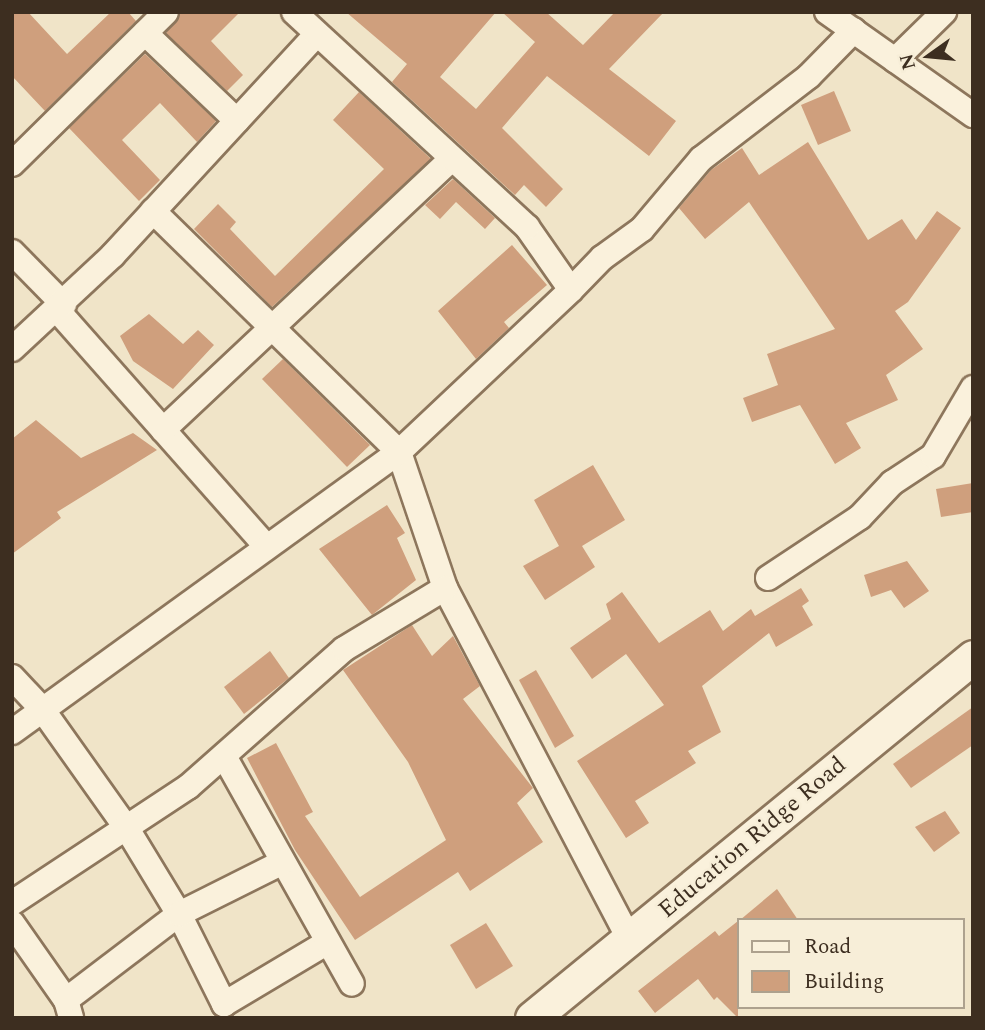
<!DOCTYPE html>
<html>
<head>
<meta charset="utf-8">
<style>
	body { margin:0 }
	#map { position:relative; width:985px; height:1030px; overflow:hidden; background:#f0e4c8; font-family:Spectral,serif }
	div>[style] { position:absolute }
	.building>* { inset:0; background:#cf9f7d }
	.roads { filter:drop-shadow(2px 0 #8d765c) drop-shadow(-2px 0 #8d765c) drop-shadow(0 2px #8d765c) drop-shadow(0 -2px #8d765c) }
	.street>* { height:24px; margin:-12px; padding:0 12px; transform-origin:12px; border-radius:12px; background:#faf1dc }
	.secondary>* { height:33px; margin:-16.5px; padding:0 16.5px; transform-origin:16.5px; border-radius:16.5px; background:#faf1dc }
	span { translate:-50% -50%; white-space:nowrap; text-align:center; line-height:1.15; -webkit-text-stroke:5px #f7eed8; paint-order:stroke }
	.street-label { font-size:24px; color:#3d2e20 }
	.frame { position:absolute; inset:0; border:14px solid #3d2e20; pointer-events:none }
	.legend { position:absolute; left:737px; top:918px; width:228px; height:91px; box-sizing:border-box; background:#f7eed8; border:2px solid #ada18e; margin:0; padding:9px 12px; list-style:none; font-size:21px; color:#3d2e20 }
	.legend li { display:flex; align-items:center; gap:14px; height:35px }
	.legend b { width:35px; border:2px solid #ada18e }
	.north { position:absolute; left:894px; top:21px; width:70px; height:70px; -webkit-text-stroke:5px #f7eed8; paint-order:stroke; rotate:255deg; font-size:19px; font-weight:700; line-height:28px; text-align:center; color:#3d2e20 }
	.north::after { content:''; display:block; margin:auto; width:24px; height:32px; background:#3d2e20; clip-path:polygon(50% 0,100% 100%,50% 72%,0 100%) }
</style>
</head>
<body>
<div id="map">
	<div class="building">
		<div style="clip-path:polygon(12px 12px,28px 12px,67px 54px,111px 12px,128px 12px,136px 21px,45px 111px,12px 76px)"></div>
		<div style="clip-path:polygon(180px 12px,240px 12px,211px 41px,243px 75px,227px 91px,166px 33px)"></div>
		<div style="clip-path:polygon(346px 12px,496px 12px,440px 77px,476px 109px,535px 42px,502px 12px,546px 12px,583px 45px,615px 12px,664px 12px,609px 69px,676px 121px,649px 156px,547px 76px,502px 128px,563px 189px,546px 207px,524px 185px,515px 195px,392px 82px,407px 64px)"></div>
		<div style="clip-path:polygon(145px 54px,216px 121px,197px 142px,160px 103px,122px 140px,160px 180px,139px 201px,69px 128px)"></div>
		<div style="clip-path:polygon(834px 91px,851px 131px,818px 145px,801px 105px)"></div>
		<div style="clip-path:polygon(359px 92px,431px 159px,272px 307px,194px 229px,218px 204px,236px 222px,230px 229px,275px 276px,384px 169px,333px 120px)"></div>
		<div style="clip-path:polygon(808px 142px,868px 240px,902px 219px,916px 240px,937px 211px,961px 228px,908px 302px,895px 311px,923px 349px,886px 375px,898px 400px,846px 423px,861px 448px,835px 464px,800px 405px,752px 422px,743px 398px,778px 385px,767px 354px,835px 329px,749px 202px,705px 239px,679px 208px,711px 170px,742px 148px,759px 175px)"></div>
		<div style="clip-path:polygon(453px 179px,495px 218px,485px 229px,456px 202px,440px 219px,425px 205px)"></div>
		<div style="clip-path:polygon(512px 245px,547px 285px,504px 322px,509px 328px,476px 359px,438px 311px)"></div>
		<div style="clip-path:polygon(149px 314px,183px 344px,198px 330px,214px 345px,173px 389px,133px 361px,120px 336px)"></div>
		<div style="clip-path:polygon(283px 359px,370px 445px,347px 467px,262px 379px)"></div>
		<div style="clip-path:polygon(36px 420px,81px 458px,133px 433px,157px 450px,57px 512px,61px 518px,12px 554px,12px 439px)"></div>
		<div style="clip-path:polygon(593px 465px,625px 520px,582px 546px,595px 567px,545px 600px,523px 566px,559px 546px,534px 500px)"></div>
		<div style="clip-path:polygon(973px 483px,973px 512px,941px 517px,936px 489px)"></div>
		<div style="clip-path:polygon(387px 505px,405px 533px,397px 538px,416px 580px,372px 615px,319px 549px)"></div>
		<div style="clip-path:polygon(907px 561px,929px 591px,904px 608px,891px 590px,871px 597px,864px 575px)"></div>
		<div style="clip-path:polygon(801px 588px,809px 601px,802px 606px,813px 625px,776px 647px,769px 633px,702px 686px,721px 732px,688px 751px,696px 763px,635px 801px,649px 823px,626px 838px,577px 761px,664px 705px,626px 654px,592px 679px,570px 648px,611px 619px,606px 604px,622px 592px,659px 643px,710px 610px,723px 631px,751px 609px,755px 616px)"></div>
		<div style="clip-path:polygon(412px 625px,432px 656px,453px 636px,480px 686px,463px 699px,533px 788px,517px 803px,543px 842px,470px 891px,458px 872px,355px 940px,295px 850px,247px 758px,276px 743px,313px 812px,305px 816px,360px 897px,446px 840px,408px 762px,343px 670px)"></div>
		<div style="clip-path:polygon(270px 651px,289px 678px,244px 714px,224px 687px)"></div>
		<div style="clip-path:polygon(536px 670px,574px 736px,555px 748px,519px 680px)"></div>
		<div style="clip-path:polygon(973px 707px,973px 745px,911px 788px,893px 764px)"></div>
		<div style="clip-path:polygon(945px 811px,960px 833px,934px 852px,915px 827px)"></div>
		<div style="clip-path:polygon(777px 889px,798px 920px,740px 920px)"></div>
		<div style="clip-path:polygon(738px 921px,738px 1018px,717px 997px,714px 1000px,698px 979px,655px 1013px,638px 991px,715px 931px,719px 936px)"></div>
		<div style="clip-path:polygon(486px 923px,513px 966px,476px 989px,450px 945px)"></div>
	</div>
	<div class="roads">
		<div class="street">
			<div style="left:827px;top:12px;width:179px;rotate:35.2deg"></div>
			<div style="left:145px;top:33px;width:127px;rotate:43.7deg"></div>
			<div style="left:895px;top:60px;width:69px;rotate:-44.4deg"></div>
			<div style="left:12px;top:164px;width:216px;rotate:-44.6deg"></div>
			<div style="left:153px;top:211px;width:344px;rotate:44.4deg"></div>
			<div style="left:399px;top:452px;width:144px;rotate:71.3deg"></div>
			<div style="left:445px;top:588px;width:398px;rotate:62.3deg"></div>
			<div style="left:12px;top:252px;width:74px;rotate:45.5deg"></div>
			<div style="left:571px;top:290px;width:45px;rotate:-45.9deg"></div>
			<div style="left:602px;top:258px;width:49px;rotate:-35.9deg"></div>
			<div style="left:642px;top:229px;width:92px;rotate:-49.9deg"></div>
			<div style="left:701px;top:159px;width:136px;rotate:-37.5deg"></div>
			<div style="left:809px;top:76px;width:64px;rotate:-45.6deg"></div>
			<div style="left:58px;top:311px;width:315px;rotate:48.5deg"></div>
			<div style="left:12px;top:349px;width:137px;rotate:-42.9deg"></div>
			<div style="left:112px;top:256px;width:302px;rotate:-47.3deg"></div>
			<div style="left:163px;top:430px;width:395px;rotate:-43.2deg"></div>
			<div style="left:768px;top:578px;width:110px;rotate:-33.5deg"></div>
			<div style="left:860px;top:517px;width:47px;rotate:-46.7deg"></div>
			<div style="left:892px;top:483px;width:49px;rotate:-33.4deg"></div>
			<div style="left:933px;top:456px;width:79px;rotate:-59.5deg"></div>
			<div style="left:12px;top:677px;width:44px;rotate:46.8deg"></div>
			<div style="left:42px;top:709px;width:145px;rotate:54.6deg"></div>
			<div style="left:126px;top:827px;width:102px;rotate:58.7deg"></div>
			<div style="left:179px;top:914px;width:101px;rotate:63.4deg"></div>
			<div style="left:224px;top:1004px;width:121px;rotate:-30.8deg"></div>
			<div style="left:12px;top:732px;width:478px;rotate:-35.9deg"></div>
			<div style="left:399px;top:452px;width:236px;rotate:-43.3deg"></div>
			<div style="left:571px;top:290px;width:77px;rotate:-124.9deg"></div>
			<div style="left:527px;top:227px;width:317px;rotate:-137.3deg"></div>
			<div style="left:224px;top:756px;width:261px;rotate:60.7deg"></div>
			<div style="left:12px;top:903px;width:211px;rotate:-33.4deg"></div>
			<div style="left:188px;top:787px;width:208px;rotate:-41.5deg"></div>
			<div style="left:344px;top:649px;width:118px;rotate:-31.1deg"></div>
			<div style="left:12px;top:923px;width:94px;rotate:55deg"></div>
			<div style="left:66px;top:1000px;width:19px;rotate:74deg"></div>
			<div style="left:66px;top:1000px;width:142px;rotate:-37.3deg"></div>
			<div style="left:179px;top:914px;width:116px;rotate:-26.6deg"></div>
		</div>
		<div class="secondary">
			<div style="left:532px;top:1018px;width:570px;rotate:-39.3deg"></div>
		</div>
	</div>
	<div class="street-label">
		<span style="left:753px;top:838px;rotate:-40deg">Education Ridge Road</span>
	</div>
	<div class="frame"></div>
	<ul class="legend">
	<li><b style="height:9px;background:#faf1dc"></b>Road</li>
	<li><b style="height:19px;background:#cf9f7d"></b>Building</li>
	</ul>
	<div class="north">N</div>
</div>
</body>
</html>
